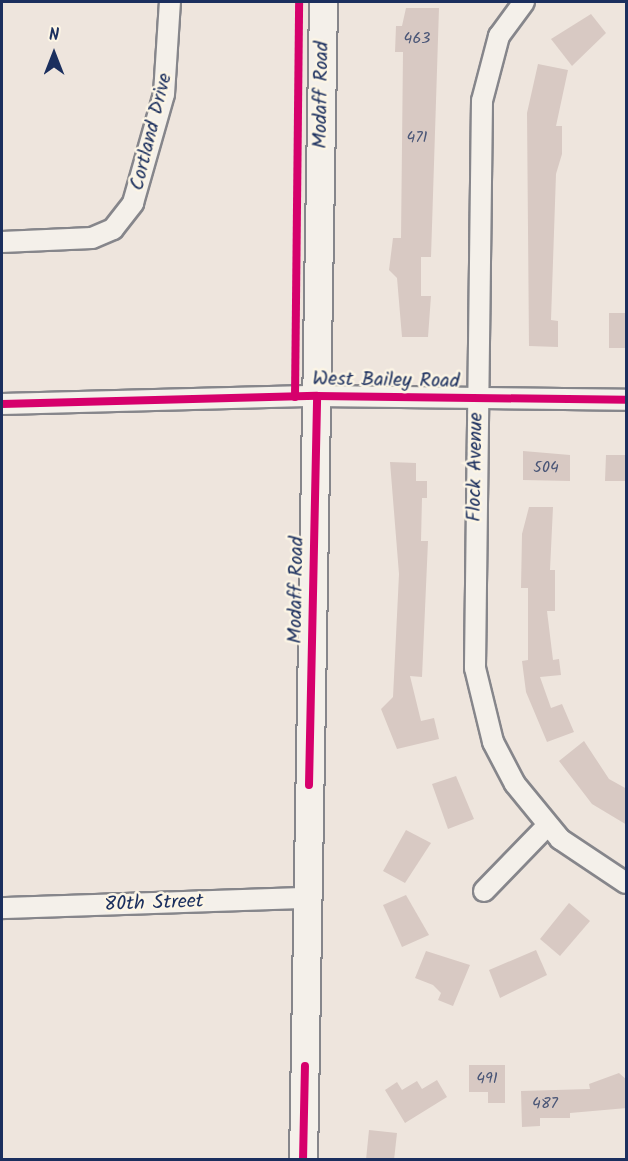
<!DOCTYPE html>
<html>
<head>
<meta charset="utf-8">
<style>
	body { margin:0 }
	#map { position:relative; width:628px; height:1161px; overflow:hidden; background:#eee5dd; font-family:Kalam,sans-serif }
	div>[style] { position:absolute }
	.building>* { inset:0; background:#d8c9c3 }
	.roads { filter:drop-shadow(2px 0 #86868b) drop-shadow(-2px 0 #86868b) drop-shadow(0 2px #86868b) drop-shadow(0 -2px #86868b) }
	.street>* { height:20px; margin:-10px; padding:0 10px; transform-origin:10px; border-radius:10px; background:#f4f0ea }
	.secondary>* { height:27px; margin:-13.5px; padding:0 13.5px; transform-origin:13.5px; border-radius:13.5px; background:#f4f0ea }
	.cycleway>* { height:8px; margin:-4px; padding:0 4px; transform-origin:4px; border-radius:4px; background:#d6006c }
	span { translate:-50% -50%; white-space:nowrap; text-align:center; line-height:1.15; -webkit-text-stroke:5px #fcf5e5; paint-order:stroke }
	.number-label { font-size:16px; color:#4a5677 }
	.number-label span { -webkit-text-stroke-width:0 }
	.street-label { font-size:20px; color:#1b2f5e }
	.frame { position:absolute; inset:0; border:3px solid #1b2f5e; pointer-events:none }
	.north { position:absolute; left:24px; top:24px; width:60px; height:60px; -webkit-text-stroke:4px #fcf5e5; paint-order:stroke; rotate:0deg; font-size:16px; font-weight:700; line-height:24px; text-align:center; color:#1b2f5e }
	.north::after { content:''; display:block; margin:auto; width:21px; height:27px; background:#1b2f5e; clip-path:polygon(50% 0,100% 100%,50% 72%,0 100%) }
</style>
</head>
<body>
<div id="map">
	<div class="building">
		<div style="clip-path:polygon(406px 8px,439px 8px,431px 257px,421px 257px,421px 296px,431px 296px,428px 337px,402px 337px,397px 278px,389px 270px,393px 238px,401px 238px,403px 52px,395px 52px,396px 26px,402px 26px)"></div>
		<div style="clip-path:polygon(591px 14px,606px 33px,572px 66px,551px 39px)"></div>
		<div style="clip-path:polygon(538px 64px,568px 70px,556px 126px,562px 126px,562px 154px,556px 174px,551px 320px,558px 321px,558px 347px,529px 346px,527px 113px)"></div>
		<div style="clip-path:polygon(609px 313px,626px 313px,627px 348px,609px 348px)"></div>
		<div style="clip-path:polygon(523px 451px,570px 455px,570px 481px,523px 480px)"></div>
		<div style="clip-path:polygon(606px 455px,627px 455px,627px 481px,605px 481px)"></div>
		<div style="clip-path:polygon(390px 462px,416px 463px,416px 481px,427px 481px,427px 498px,422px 498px,421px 541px,428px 541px,422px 677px,410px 676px,421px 721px,434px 718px,439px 739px,397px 749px,381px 709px,393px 697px,399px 574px)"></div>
		<div style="clip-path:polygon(529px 507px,553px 507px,550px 570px,555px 570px,555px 611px,547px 611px,553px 660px,559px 659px,561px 675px,540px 677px,551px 708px,562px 704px,574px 732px,547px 742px,526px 692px,522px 661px,528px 660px,528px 588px,521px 588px,522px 534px)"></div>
		<div style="clip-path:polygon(584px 741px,609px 779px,627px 789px,627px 825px,592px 804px,559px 761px)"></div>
		<div style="clip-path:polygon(456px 776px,474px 819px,448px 829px,432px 784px)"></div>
		<div style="clip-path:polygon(406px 830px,431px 843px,405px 883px,383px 871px)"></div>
		<div style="clip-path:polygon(406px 895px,429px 935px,402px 947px,383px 905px)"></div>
		<div style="clip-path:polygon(569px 903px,590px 921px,560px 956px,540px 939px)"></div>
		<div style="clip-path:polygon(536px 950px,547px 975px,500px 998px,489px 970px)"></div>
		<div style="clip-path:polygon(426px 951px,470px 965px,453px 1006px,438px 1000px,441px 993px,433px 985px,415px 978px)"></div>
		<div style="clip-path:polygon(469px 1065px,505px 1065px,505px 1103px,488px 1103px,488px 1092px,469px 1092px)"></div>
		<div style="clip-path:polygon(619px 1073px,627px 1080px,627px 1108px,570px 1113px,570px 1118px,540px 1118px,540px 1126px,522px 1127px,521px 1091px,590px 1089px,589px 1084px)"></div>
		<div style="clip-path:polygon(437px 1080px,447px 1097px,405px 1123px,385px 1090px,397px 1082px,402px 1090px,417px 1081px,422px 1089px)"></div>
		<div style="clip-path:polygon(369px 1130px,397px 1133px,394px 1160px,366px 1160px)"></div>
	</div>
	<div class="roads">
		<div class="street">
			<div style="left:524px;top:2px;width:42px;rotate:126.3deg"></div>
			<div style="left:499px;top:36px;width:67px;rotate:104.7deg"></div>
			<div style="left:482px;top:101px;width:567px;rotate:90.71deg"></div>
			<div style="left:475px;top:668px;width:76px;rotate:76.3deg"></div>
			<div style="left:493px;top:742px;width:47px;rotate:62.4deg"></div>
			<div style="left:515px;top:784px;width:71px;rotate:50.7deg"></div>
			<div style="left:560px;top:839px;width:79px;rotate:33.7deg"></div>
			<div style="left:2px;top:242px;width:90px;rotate:-2.5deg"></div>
			<div style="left:92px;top:238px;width:23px;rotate:-23deg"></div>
			<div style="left:113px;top:229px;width:33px;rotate:-52deg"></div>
			<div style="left:133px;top:203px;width:113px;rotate:-74.1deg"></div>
			<div style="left:164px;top:94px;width:92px;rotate:-86.3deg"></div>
			<div style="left:2px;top:404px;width:315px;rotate:-1.5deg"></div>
			<div style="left:317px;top:396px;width:309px;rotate:0.7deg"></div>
			<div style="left:484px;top:891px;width:91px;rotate:-45.9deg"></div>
			<div style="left:2px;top:908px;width:305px;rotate:-1.9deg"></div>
		</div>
		<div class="secondary">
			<div style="left:303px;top:1160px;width:1158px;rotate:-89.01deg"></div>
		</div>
	</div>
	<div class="cycleway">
		<div style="left:295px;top:397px;width:395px;rotate:-89.4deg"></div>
		<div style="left:2px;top:404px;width:315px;rotate:-1.5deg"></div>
		<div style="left:317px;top:396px;width:309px;rotate:0.7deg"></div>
		<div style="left:309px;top:785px;width:389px;rotate:-88.8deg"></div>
		<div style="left:303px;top:1160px;width:94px;rotate:-88.8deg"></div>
	</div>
	<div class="number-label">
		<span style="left:417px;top:39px">463</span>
		<span style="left:417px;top:138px">471</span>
		<span style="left:546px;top:468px">504</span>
		<span style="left:487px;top:1079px">491</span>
		<span style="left:545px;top:1104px">487</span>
	</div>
	<div class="street-label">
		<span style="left:322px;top:95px;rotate:-89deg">Modaff Road</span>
		<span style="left:152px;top:132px;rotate:-76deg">Cortland Drive</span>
		<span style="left:386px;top:381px;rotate:1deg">West Bailey Road</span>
		<span style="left:476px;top:467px;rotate:-89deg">Flock Avenue</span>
		<span style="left:297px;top:590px;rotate:-89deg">Modaff Road</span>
		<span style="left:154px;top:904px;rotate:-2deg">80th Street</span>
	</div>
	<div class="frame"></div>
	<div class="north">N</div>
</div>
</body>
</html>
